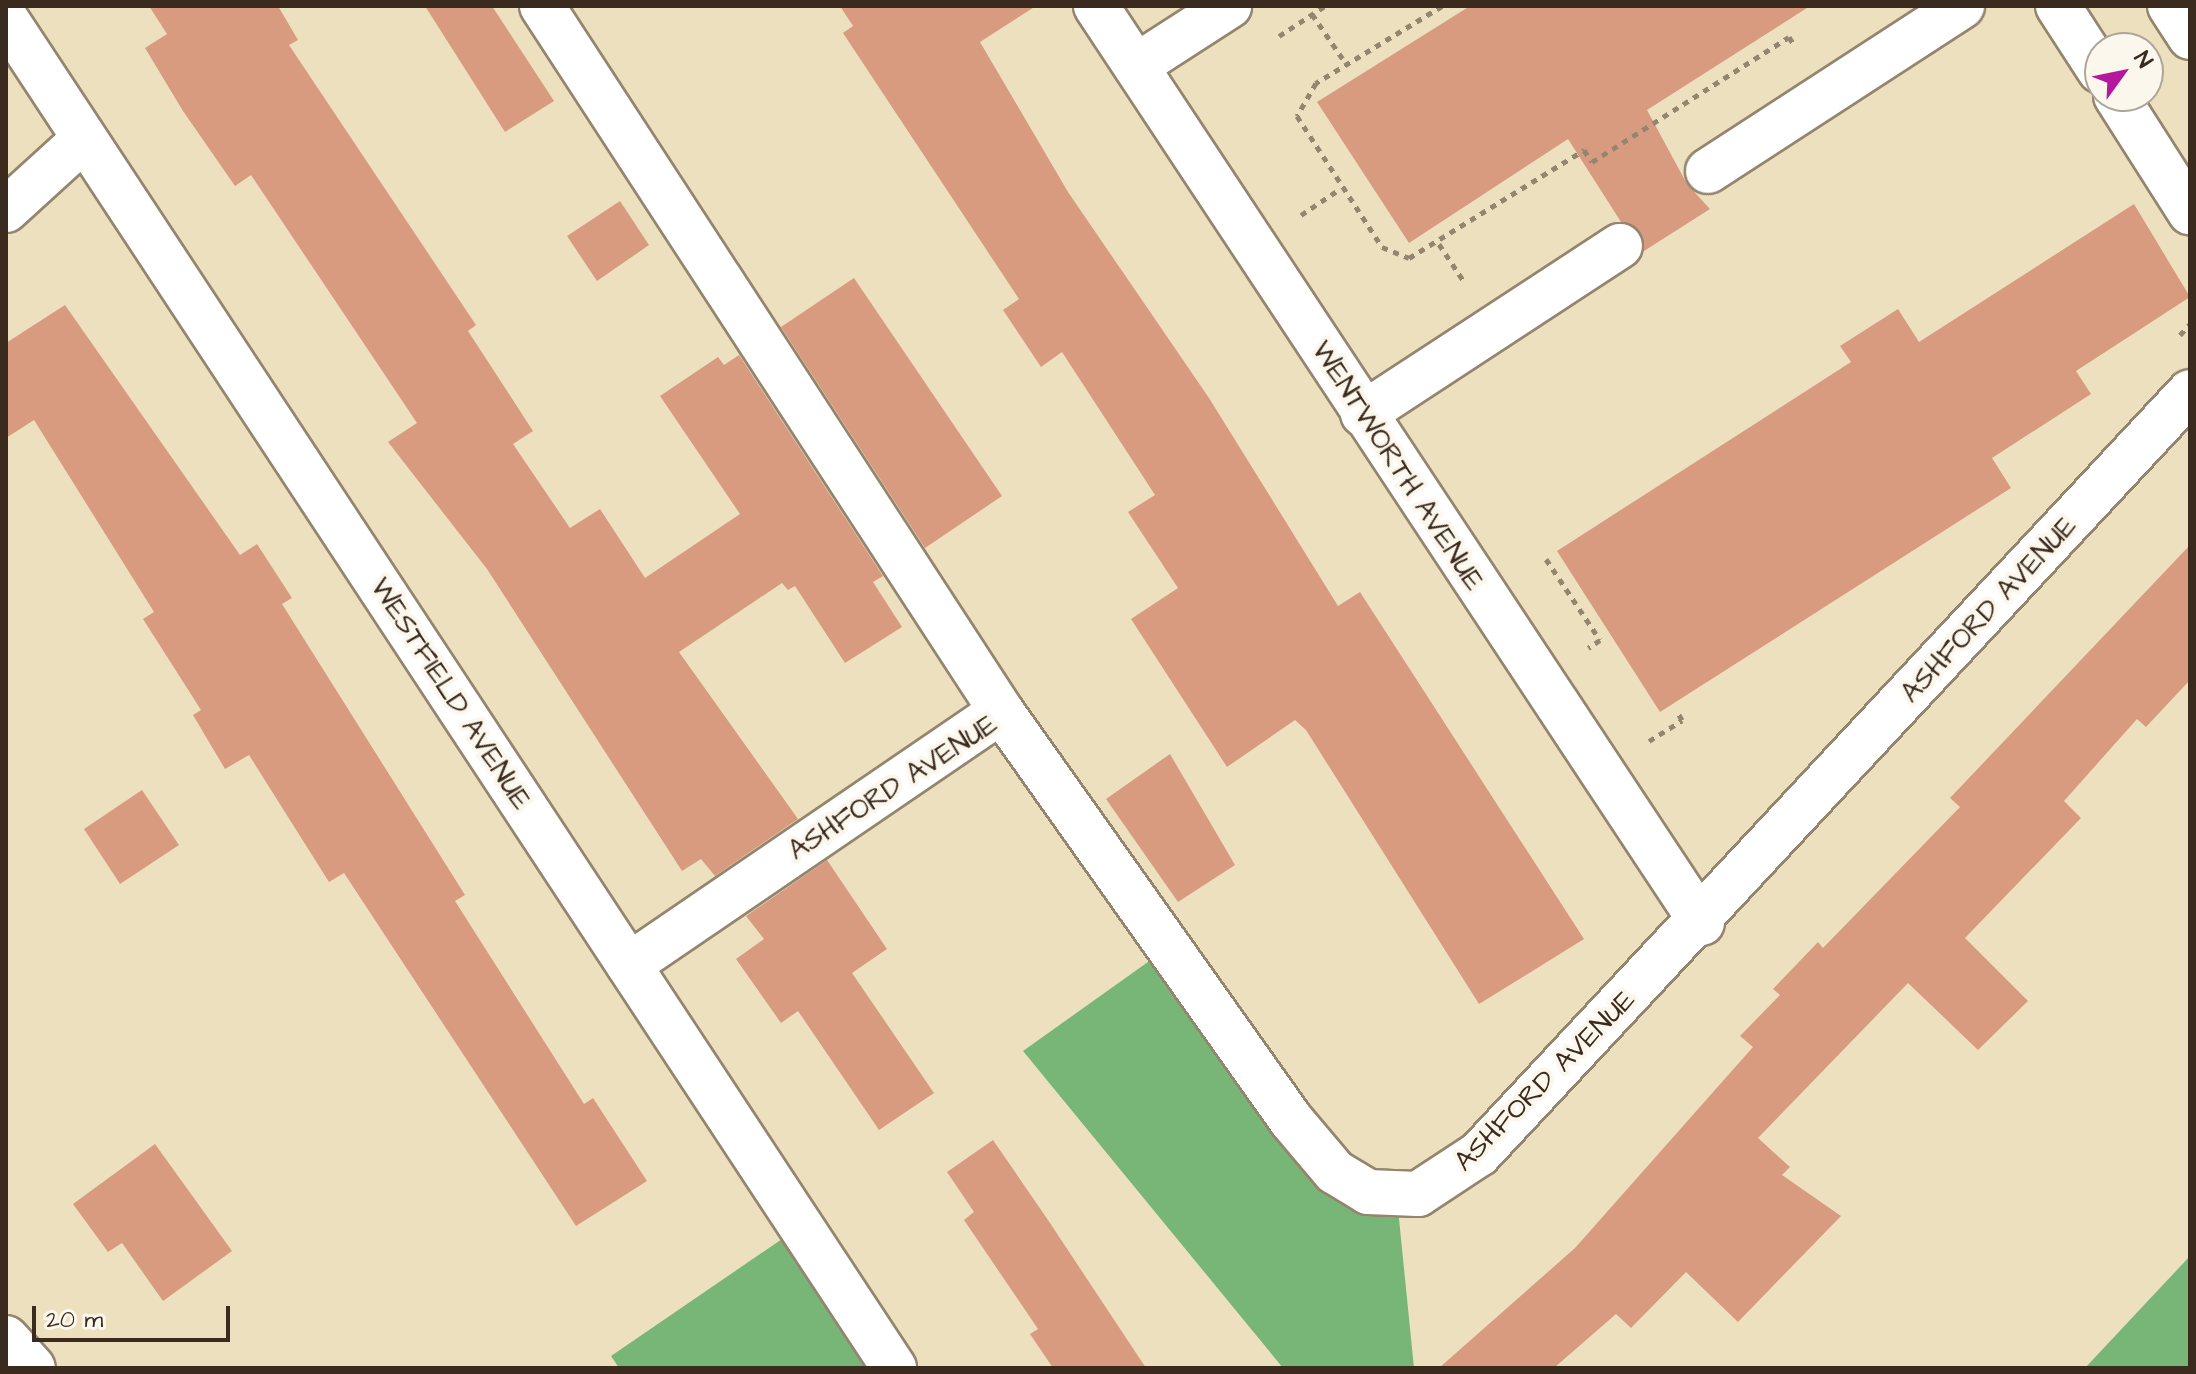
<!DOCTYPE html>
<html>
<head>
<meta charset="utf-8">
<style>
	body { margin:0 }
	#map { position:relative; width:2196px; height:1374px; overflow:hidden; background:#ede0bf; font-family:"Architects Daughter",sans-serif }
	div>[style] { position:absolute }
	.forest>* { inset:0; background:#78b677 }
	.building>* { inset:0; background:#d89b80 }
	.path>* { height:5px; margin-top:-2.5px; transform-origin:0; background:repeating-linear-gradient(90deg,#94856e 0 6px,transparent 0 12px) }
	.roads { filter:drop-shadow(2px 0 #94856e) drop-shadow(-2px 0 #94856e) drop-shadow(0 2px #94856e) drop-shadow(0 -2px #94856e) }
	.minor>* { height:44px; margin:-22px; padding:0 22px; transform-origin:22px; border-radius:22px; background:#fff }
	span { translate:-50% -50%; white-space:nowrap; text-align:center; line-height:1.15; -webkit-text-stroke:8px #fbf7ec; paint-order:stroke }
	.street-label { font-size:28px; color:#3b2a1e }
	.frame { position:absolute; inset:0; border:8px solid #3b2a1e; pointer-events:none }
	.north { position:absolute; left:2084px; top:32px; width:80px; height:80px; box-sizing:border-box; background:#fbf7ec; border:2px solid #aea59a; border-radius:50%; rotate:57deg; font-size:22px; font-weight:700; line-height:32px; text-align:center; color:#3b2a1e }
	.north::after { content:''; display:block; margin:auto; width:28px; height:36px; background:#b5179e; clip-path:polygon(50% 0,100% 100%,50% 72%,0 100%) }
	.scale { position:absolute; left:32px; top:1306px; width:198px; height:36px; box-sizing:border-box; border:4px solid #3b2a1e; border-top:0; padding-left:10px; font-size:24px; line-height:28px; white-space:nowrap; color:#3b2a1e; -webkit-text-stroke:6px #fbf7ec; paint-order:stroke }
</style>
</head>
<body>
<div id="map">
	<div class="forest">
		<div style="clip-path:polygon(1169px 947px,1291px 1120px,1397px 1199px,1414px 1368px,1283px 1368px,1023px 1051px)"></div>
		<div style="clip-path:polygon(801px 1226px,894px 1368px,619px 1368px,611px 1356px)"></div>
		<div style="clip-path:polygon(2190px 1256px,2190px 1368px,2085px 1368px)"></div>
	</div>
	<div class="building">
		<div style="clip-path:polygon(149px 6px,278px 6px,298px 40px,289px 45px,476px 325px,468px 331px,533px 431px,513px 444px,570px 528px,600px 509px,645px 578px,740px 514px,660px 396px,718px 357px,724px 365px,739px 355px,883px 576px,873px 582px,902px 627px,845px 663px,795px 586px,788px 590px,782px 583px,679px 652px,798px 819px,715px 876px,701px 859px,682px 871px,487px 569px,388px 442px,417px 423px,251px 175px,235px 186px,183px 111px,145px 48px,167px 34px)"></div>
		<div style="clip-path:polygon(425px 6px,492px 6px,554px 101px,505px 132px)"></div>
		<div style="clip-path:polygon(840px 6px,1036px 6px,980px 42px,1068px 192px,1209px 398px,1338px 606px,1360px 592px,1584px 939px,1479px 1004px,1306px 730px,1295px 720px,1227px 767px,1131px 619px,1178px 588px,1128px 512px,1155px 495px,1062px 352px,1041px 367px,1003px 310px,1019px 299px,843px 33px,853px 26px)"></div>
		<div style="clip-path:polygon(1470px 6px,1810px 6px,1647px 110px,1687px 184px,1710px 209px,1644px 251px,1640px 232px,1621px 222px,1568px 139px,1409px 243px,1317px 102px)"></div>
		<div style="clip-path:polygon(620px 201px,649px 245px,597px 281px,567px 236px)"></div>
		<div style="clip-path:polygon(2134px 204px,2190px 297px,2076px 371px,2091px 394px,1992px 458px,2011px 488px,1660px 712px,1557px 551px,1851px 362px,1840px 346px,1898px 309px,1919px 342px)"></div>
		<div style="clip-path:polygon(854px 278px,1002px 496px,925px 548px,781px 327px)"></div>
		<div style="clip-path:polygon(65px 305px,240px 555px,257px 544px,292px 598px,282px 604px,465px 895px,455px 901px,584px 1104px,593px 1098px,647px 1181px,576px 1226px,344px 873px,329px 882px,249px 755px,225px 769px,193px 715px,201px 710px,143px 619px,154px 612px,34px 420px,6px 438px,6px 343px)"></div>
		<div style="clip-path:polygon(2190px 545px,2190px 680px,2146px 727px,2137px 719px,2064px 801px,2081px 818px,1965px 938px,2028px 1001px,1978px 1050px,1908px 983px,1758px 1138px,1790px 1167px,1782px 1175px,1841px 1216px,1738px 1322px,1686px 1272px,1631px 1328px,1616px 1314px,1554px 1368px,1439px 1368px,1575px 1248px,1753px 1047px,1740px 1036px,1780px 995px,1773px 989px,1818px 942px,1823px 948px,1960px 807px,1950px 798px)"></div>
		<div style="clip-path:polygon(1170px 754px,1235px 865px,1178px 902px,1106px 799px)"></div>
		<div style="clip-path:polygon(142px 790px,179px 845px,120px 884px,84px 829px)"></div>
		<div style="clip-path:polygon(827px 860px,887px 949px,852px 973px,934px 1093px,879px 1130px,798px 1011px,781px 1023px,736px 959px,764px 939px,746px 916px)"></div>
		<div style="clip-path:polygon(993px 1140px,1048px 1220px,1146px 1368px,1053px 1368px,1030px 1334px,1038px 1329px,964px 1220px,974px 1212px,947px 1172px)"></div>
		<div style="clip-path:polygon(155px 1144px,232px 1251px,163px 1301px,122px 1243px,108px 1252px,73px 1204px)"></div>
	</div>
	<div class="path">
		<div style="left:1442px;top:6px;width:148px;rotate:148.6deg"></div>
		<div style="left:1316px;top:83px;width:38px;rotate:120deg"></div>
		<div style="left:1297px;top:116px;width:156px;rotate:57deg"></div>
		<div style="left:1382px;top:247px;width:29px;rotate:22deg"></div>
		<div style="left:1409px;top:258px;width:206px;rotate:-31.7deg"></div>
		<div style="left:1584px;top:150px;width:14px;rotate:56deg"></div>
		<div style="left:1592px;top:162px;width:233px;rotate:-32.4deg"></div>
		<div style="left:1789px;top:37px;width:11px;rotate:56deg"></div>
		<div style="left:1312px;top:14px;width:58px;rotate:55.5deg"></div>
		<div style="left:1279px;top:36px;width:55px;rotate:-33.1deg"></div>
		<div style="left:1301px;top:215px;width:47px;rotate:-33.7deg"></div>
		<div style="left:1439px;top:244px;width:43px;rotate:56.3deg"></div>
		<div style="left:2180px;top:335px;width:15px;rotate:-48deg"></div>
		<div style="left:1546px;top:559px;width:97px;rotate:56.3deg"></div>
		<div style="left:1600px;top:640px;width:14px;rotate:146deg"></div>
		<div style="left:1649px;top:741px;width:39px;rotate:-32deg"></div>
		<div style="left:1682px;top:720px;width:10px;rotate:-119deg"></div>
	</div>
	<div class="roads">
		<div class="minor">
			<div style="left:542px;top:6px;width:841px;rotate:56.93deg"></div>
			<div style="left:1001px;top:711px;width:501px;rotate:54.66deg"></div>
			<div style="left:1291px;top:1120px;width:68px;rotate:49.8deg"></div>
			<div style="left:1335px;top:1172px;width:39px;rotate:31deg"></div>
			<div style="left:1368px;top:1192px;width:50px;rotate:2.3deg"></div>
			<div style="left:1418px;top:1194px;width:73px;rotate:-33.3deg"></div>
			<div style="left:1479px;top:1154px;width:1042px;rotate:-46.98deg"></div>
			<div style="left:1096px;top:6px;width:1099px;rotate:56.54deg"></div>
			<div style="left:2058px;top:6px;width:77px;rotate:57.1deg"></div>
			<div style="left:2170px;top:6px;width:37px;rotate:57deg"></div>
			<div style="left:6px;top:19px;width:1615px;rotate:56.64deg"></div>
			<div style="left:1136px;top:66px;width:111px;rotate:-32.8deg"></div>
			<div style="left:2116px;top:96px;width:138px;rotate:57.5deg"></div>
			<div style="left:1708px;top:171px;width:303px;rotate:-33deg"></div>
			<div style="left:6px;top:210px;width:105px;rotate:-42.3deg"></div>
			<div style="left:1363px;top:414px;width:307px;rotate:-33.2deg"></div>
			<div style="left:629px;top:965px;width:450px;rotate:-34.3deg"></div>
			<div style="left:6px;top:1338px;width:40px;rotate:48deg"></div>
		</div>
	</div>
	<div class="street-label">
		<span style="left:1397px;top:466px;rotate:57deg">WENTWORTH AVENUE</span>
		<span style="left:1989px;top:610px;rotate:-47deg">ASHFORD AVENUE</span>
		<span style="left:450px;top:694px;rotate:57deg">WESTFIELD AVENUE</span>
		<span style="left:893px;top:788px;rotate:-33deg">ASHFORD AVENUE</span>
		<span style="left:1545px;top:1081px;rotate:-45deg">ASHFORD AVENUE</span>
	</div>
	<div class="frame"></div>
	<div class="north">N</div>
	<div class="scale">20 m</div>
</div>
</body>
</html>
